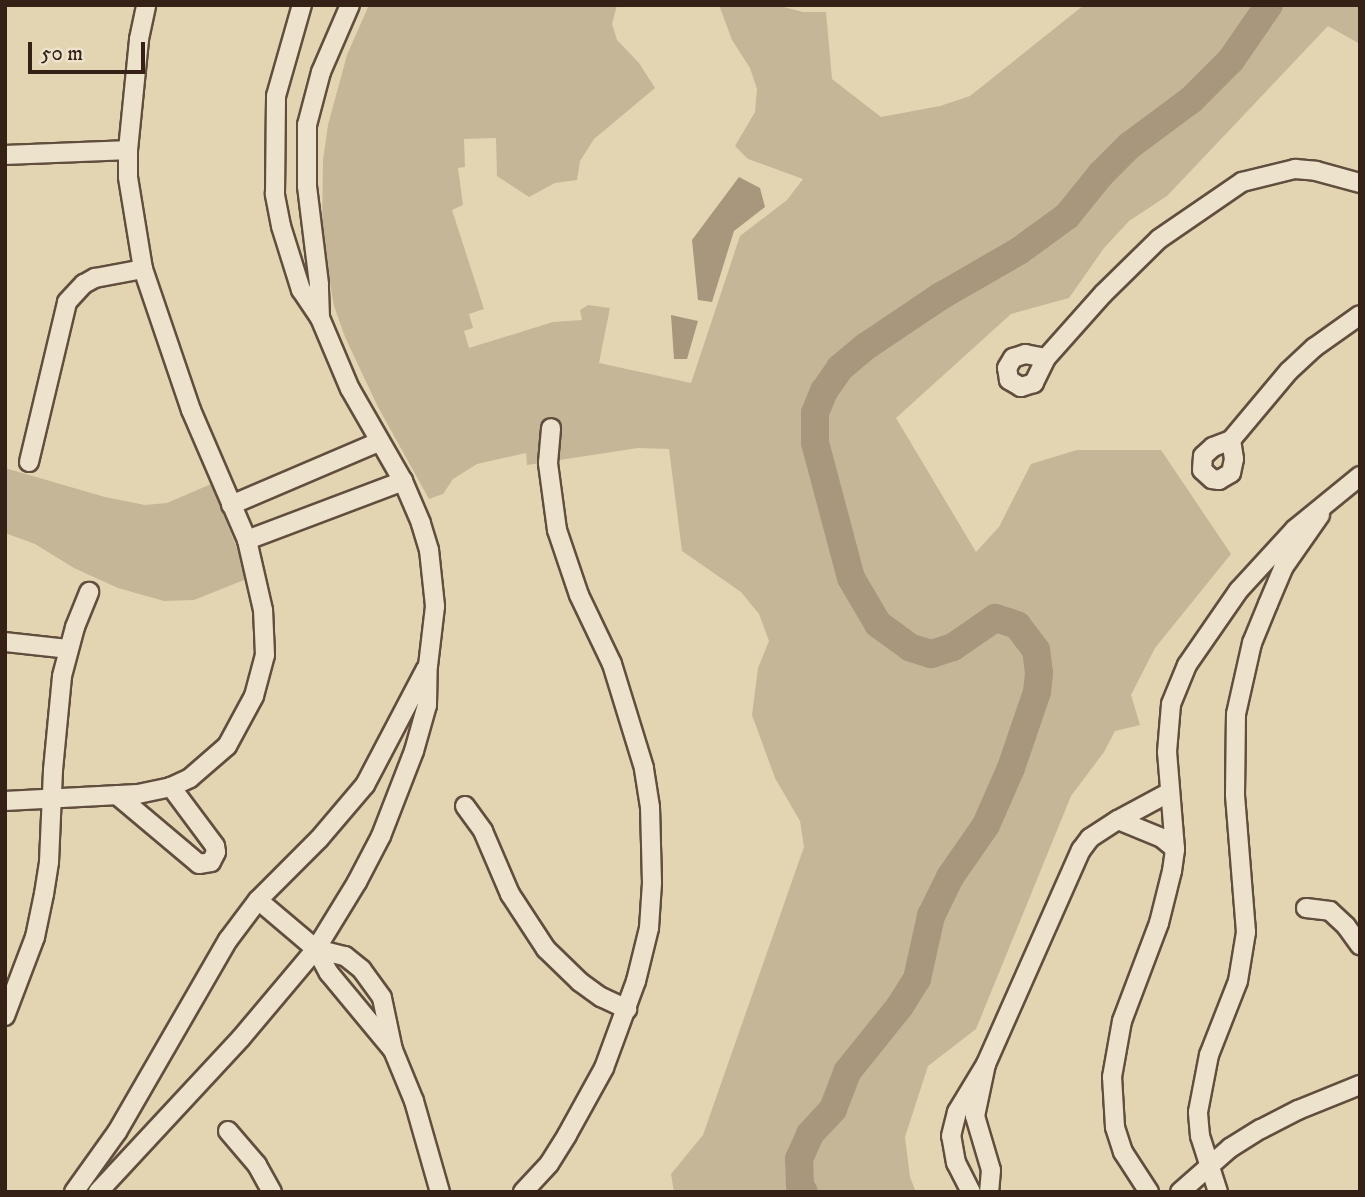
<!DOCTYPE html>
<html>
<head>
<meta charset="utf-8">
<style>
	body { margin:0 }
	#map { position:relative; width:1365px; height:1197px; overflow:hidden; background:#e3d4b2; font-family:"IM FELL DW Pica",serif }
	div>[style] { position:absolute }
	.green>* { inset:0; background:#c6b698 }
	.water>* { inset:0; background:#a8977d }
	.river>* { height:28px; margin:-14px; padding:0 14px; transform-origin:14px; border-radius:14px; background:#a8977d }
	.roads { filter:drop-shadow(2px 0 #614e3e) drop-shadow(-2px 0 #614e3e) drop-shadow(0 2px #614e3e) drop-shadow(0 -2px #614e3e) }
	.street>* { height:18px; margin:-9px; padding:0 9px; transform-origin:9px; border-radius:9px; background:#ede3cd }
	span { translate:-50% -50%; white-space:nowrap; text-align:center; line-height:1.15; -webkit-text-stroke:5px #ede3cd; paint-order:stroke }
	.frame { position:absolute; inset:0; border:7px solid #362117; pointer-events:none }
	.scale { position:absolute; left:28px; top:42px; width:117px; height:32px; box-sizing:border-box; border:4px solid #362117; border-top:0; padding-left:9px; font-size:21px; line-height:24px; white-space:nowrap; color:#362117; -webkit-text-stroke:5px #ede3cd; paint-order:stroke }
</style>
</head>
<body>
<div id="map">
	<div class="green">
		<div style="clip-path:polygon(369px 5px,617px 5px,612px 24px,617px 40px,639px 63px,655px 88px,594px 139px,580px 161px,577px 180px,555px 183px,529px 197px,497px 176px,496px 138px,464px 139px,465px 167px,458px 168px,463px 205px,452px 210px,484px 309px,469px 314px,473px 328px,464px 331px,469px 348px,553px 322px,582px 320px,580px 310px,588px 305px,610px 308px,599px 363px,691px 383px,740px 236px,787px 200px,803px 179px,748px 159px,735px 146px,755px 112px,757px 89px,750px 68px,732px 40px,719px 5px,776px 5px,803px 12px,826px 12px,832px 79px,881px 117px,940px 106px,970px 96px,1084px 5px,1360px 5px,1360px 44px,1328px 26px,1167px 196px,1129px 221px,1104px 248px,1069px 298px,1011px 314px,896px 418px,976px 552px,999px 527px,1031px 464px,1077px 450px,1161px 450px,1231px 554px,1155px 648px,1131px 695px,1140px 725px,1115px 731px,1104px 752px,1071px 796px,976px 1029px,928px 1066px,905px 1137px,910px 1177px,916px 1192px,674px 1192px,671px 1174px,703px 1135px,804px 847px,800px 821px,775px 778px,752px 715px,758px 668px,769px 641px,759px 614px,741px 592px,682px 551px,669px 449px,638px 448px,527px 465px,526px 453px,477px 464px,453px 479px,443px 494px,429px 499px,378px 407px,345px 337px,334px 306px,322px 238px,323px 160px,328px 125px,347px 55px)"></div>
		<div style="clip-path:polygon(5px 468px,105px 497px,145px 505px,167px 503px,211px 484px,249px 578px,194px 600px,164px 601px,118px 588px,74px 568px,35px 544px,5px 533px)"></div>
	</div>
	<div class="water">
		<div style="clip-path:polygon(739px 177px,760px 188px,765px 207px,734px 231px,712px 302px,698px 300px,692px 240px)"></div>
		<div style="clip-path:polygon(671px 315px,698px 321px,687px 359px,674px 359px)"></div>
	</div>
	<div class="river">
		<div style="left:804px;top:1192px;width:7px;rotate:-124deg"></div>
		<div style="left:800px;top:1186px;width:27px;rotate:-92deg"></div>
		<div style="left:799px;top:1159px;width:27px;rotate:-66deg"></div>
		<div style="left:810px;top:1134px;width:34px;rotate:-47deg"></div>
		<div style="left:833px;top:1109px;width:40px;rotate:-69deg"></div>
		<div style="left:847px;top:1072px;width:85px;rotate:-51.2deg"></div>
		<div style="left:900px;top:1006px;width:32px;rotate:-58deg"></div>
		<div style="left:917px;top:979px;width:65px;rotate:-77.5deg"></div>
		<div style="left:931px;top:916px;width:43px;rotate:-64deg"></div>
		<div style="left:950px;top:877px;width:63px;rotate:-55.3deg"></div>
		<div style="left:986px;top:825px;width:62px;rotate:-66.3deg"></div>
		<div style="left:1011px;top:768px;width:80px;rotate:-71.1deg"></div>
		<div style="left:1037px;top:692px;width:19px;rotate:-84deg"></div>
		<div style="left:1039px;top:673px;width:23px;rotate:-97deg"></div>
		<div style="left:1036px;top:650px;width:31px;rotate:-127deg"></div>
		<div style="left:1017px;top:625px;width:23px;rotate:-162deg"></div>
		<div style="left:995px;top:618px;width:51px;rotate:145.4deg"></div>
		<div style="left:953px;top:647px;width:23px;rotate:162deg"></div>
		<div style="left:931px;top:654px;width:21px;rotate:-163deg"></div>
		<div style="left:911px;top:648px;width:41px;rotate:-144deg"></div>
		<div style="left:878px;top:624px;width:53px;rotate:-120.4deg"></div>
		<div style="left:851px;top:578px;width:140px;rotate:-104.9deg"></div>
		<div style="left:815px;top:443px;width:30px;rotate:-90deg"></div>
		<div style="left:815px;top:413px;width:24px;rotate:-68deg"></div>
		<div style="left:824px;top:391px;width:28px;rotate:-55deg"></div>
		<div style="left:840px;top:368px;width:33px;rotate:-40deg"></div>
		<div style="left:865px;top:347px;width:92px;rotate:-33.9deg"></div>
		<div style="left:941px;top:296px;width:90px;rotate:-30deg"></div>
		<div style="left:1019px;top:251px;width:59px;rotate:-36.1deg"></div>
		<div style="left:1067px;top:216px;width:54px;rotate:-51deg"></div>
		<div style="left:1101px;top:174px;width:40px;rotate:-45deg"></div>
		<div style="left:1129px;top:146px;width:77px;rotate:-36.6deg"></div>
		<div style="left:1191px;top:100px;width:57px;rotate:-45deg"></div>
		<div style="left:1231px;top:60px;width:67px;rotate:-55.4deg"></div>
	</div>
	<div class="roads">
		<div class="street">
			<div style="left:5px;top:155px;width:123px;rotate:-2.3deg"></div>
			<div style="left:320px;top:318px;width:34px;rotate:-92deg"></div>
			<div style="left:319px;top:284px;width:99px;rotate:-97deg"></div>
			<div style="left:307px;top:186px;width:61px;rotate:-90deg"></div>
			<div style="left:307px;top:125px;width:55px;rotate:-75.2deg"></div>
			<div style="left:321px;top:72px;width:73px;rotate:-66.6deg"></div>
			<div style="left:1025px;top:354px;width:21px;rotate:11deg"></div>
			<div style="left:1046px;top:358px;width:28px;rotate:116deg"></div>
			<div style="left:1034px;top:383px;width:14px;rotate:163deg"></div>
			<div style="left:1021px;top:387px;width:14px;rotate:-150deg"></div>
			<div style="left:1009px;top:380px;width:12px;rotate:-99deg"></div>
			<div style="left:1007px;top:368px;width:12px;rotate:-59deg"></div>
			<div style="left:1013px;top:358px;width:13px;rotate:-18deg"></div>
			<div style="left:1046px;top:358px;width:86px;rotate:-48.3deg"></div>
			<div style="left:1103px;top:294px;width:78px;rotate:-44.5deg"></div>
			<div style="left:1159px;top:239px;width:101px;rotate:-34.5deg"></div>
			<div style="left:1242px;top:182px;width:55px;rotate:-13.8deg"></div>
			<div style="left:1295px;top:169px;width:21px;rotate:5deg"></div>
			<div style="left:1316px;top:171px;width:46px;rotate:15.3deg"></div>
			<div style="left:1231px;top:440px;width:90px;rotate:-50deg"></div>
			<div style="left:1289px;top:371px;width:35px;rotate:-43deg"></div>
			<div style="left:1315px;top:347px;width:55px;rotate:-35.4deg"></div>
			<div style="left:1231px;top:440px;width:19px;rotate:81deg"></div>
			<div style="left:1234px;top:459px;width:14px;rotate:102deg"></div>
			<div style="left:1231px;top:473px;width:14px;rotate:150deg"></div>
			<div style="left:1219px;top:480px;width:7px;rotate:-172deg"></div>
			<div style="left:1212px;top:479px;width:13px;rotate:-138deg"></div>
			<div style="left:1202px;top:470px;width:14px;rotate:-86deg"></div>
			<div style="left:1203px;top:456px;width:13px;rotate:-42deg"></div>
			<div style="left:1213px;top:447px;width:19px;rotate:-21deg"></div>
			<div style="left:29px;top:462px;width:164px;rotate:-76.6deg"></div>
			<div style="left:67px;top:302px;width:25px;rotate:-47deg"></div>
			<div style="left:84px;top:284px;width:13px;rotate:-29deg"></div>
			<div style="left:95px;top:278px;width:49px;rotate:-10.6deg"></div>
			<div style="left:231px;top:505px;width:161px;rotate:-23.1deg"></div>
			<div style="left:247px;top:540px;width:167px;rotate:-20.7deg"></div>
			<div style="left:5px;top:642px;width:63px;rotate:6.3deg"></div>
			<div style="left:1170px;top:792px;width:59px;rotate:151.7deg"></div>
			<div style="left:1118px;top:820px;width:48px;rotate:22.2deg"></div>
			<div style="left:1162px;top:838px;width:17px;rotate:40deg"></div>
			<div style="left:117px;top:795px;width:107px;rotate:40.1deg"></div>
			<div style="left:199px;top:864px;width:12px;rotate:-9deg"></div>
			<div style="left:211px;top:862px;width:11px;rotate:-63deg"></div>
			<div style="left:216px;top:852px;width:6px;rotate:-99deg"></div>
			<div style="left:215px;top:846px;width:74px;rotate:-126.7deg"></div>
			<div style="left:5px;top:801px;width:133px;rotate:-3deg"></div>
			<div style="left:138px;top:794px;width:34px;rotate:-12deg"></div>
			<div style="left:171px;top:787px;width:21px;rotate:-25deg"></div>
			<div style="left:190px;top:778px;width:49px;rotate:-40.9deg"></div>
			<div style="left:227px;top:746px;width:57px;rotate:-61.6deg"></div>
			<div style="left:254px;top:696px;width:42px;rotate:-75deg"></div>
			<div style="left:265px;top:655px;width:45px;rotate:-92.5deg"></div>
			<div style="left:263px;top:610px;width:72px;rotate:-102.9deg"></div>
			<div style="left:247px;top:540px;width:142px;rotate:-113.3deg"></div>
			<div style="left:191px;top:410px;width:149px;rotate:-108.8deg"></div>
			<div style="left:143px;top:269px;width:93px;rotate:-99.3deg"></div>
			<div style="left:128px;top:177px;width:27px;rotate:-90deg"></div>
			<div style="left:128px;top:150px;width:112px;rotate:-84.3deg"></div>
			<div style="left:139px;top:39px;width:35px;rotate:-78deg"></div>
			<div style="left:465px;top:806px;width:31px;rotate:54deg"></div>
			<div style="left:483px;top:831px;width:69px;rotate:66.8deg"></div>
			<div style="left:510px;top:894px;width:66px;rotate:56.8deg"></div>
			<div style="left:546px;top:949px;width:47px;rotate:44.1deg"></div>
			<div style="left:580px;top:982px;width:26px;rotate:36deg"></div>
			<div style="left:601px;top:997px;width:29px;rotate:25deg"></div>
			<div style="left:258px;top:900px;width:76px;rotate:40.2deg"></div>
			<div style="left:316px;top:949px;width:27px;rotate:62deg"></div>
			<div style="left:329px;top:973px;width:100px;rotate:50.3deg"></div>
			<div style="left:1306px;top:908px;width:24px;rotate:7deg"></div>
			<div style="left:1330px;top:911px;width:22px;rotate:43deg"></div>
			<div style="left:1346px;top:926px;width:24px;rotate:54deg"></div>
			<div style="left:316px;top:949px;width:30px;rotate:14deg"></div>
			<div style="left:345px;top:956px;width:22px;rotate:39deg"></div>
			<div style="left:362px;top:970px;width:34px;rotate:54deg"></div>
			<div style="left:382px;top:998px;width:53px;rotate:78.1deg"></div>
			<div style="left:393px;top:1050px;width:55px;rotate:67.6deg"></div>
			<div style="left:414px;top:1101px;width:95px;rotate:74.1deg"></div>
			<div style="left:5px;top:1016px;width:85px;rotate:-69.2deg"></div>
			<div style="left:35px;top:937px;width:44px;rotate:-78.2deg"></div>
			<div style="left:44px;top:894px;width:32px;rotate:-81deg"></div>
			<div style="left:49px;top:862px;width:92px;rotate:-87.5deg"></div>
			<div style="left:53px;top:770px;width:94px;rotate:-84.5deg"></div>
			<div style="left:62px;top:676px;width:51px;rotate:-75.1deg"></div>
			<div style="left:75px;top:627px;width:38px;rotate:-68deg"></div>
			<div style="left:986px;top:1064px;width:234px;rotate:-66.1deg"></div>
			<div style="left:1081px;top:850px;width:15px;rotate:-53deg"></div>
			<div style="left:1090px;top:838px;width:33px;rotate:-33deg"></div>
			<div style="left:228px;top:1131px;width:45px;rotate:49.5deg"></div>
			<div style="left:257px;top:1165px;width:31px;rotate:61deg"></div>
			<div style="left:74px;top:1192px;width:74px;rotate:-54.4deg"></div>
			<div style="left:117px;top:1132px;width:222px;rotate:-60deg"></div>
			<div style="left:228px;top:940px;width:50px;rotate:-53.1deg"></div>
			<div style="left:258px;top:900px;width:86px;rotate:-45deg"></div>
			<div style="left:319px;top:839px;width:71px;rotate:-49.6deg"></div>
			<div style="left:365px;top:785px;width:131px;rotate:-62.3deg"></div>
			<div style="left:98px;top:1192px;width:210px;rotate:-47.1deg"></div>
			<div style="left:241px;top:1038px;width:116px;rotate:-49.9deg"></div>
			<div style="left:316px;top:949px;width:79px;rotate:-58.5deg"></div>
			<div style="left:357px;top:882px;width:52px;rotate:-62.4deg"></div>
			<div style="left:381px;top:836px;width:91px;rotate:-68.8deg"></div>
			<div style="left:414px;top:751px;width:48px;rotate:-74.2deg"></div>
			<div style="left:427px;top:705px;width:39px;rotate:-89deg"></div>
			<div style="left:428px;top:666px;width:60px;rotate:-83.3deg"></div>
			<div style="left:435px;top:606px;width:56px;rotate:-96.1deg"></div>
			<div style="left:429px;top:550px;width:28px;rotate:-107deg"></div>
			<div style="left:421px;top:523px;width:46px;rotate:-113.2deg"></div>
			<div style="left:403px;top:481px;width:106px;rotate:-119.9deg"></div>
			<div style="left:350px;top:389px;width:77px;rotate:-112.9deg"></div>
			<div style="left:320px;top:318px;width:34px;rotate:-124deg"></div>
			<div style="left:301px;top:290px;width:67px;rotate:-107.4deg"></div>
			<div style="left:281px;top:226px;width:33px;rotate:-101deg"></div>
			<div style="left:275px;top:194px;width:98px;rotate:-89.4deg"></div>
			<div style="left:276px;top:96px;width:95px;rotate:-74.1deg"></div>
			<div style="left:523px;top:1192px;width:38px;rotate:-47deg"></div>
			<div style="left:549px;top:1164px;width:34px;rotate:-58deg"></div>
			<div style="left:567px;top:1135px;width:77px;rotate:-61.1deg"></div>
			<div style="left:604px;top:1068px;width:93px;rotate:-69.8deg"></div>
			<div style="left:636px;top:981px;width:55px;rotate:-76.2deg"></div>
			<div style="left:649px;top:928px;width:45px;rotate:-86.2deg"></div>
			<div style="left:652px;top:883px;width:76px;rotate:-91.5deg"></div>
			<div style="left:650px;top:807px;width:39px;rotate:-99deg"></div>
			<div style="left:644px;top:768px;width:109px;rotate:-107.1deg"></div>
			<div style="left:612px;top:664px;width:76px;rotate:-115.6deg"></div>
			<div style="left:579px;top:595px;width:69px;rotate:-108.7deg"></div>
			<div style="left:557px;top:530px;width:68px;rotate:-97.7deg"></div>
			<div style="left:548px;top:463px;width:35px;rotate:-85deg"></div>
			<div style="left:971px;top:1192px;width:33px;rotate:-117deg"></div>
			<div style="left:956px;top:1163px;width:27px;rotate:-100deg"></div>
			<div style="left:951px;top:1136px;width:25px;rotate:-76deg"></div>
			<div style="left:957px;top:1112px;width:56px;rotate:-58.9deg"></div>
			<div style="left:986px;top:1064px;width:53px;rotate:101.9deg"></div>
			<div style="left:975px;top:1116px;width:56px;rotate:73.5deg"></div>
			<div style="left:991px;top:1170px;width:22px;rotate:95deg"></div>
			<div style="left:1149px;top:1192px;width:48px;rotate:-123deg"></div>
			<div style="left:1123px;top:1152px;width:26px;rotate:-108deg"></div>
			<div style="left:1115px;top:1127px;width:50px;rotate:-93.4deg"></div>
			<div style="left:1112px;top:1077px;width:57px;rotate:-79.9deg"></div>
			<div style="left:1122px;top:1021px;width:105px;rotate:-69.3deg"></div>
			<div style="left:1159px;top:923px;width:54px;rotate:-76deg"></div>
			<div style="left:1172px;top:871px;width:22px;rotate:-82deg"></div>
			<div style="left:1175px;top:849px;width:97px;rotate:-94.7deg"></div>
			<div style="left:1167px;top:752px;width:48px;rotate:-85.2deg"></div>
			<div style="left:1171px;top:704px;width:42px;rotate:-67.7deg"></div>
			<div style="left:1187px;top:665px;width:91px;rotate:-55.3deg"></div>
			<div style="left:1239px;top:590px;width:83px;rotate:-47.4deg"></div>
			<div style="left:1295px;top:529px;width:84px;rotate:-39.2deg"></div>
			<div style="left:1180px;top:1192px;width:67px;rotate:-41.3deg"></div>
			<div style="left:1230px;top:1148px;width:36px;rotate:-32deg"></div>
			<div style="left:1261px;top:1129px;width:42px;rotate:-27.2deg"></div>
			<div style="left:1298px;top:1110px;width:67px;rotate:-22deg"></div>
			<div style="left:1218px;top:1192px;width:59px;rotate:-107.8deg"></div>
			<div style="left:1200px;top:1136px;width:24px;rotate:-95deg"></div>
			<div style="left:1198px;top:1112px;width:58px;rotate:-79.1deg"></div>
			<div style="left:1209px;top:1055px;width:79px;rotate:-68.6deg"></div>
			<div style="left:1238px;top:981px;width:50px;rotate:-80.7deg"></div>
			<div style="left:1246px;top:932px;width:137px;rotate:-94.6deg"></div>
			<div style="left:1235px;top:795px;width:81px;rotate:-89.3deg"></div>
			<div style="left:1236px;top:714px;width:73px;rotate:-77.3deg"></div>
			<div style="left:1252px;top:643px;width:42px;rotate:-67.7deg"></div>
			<div style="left:1268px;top:604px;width:39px;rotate:-67deg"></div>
			<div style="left:1283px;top:568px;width:65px;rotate:-55.1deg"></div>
		</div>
	</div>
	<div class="frame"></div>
	<div class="scale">50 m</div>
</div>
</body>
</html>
